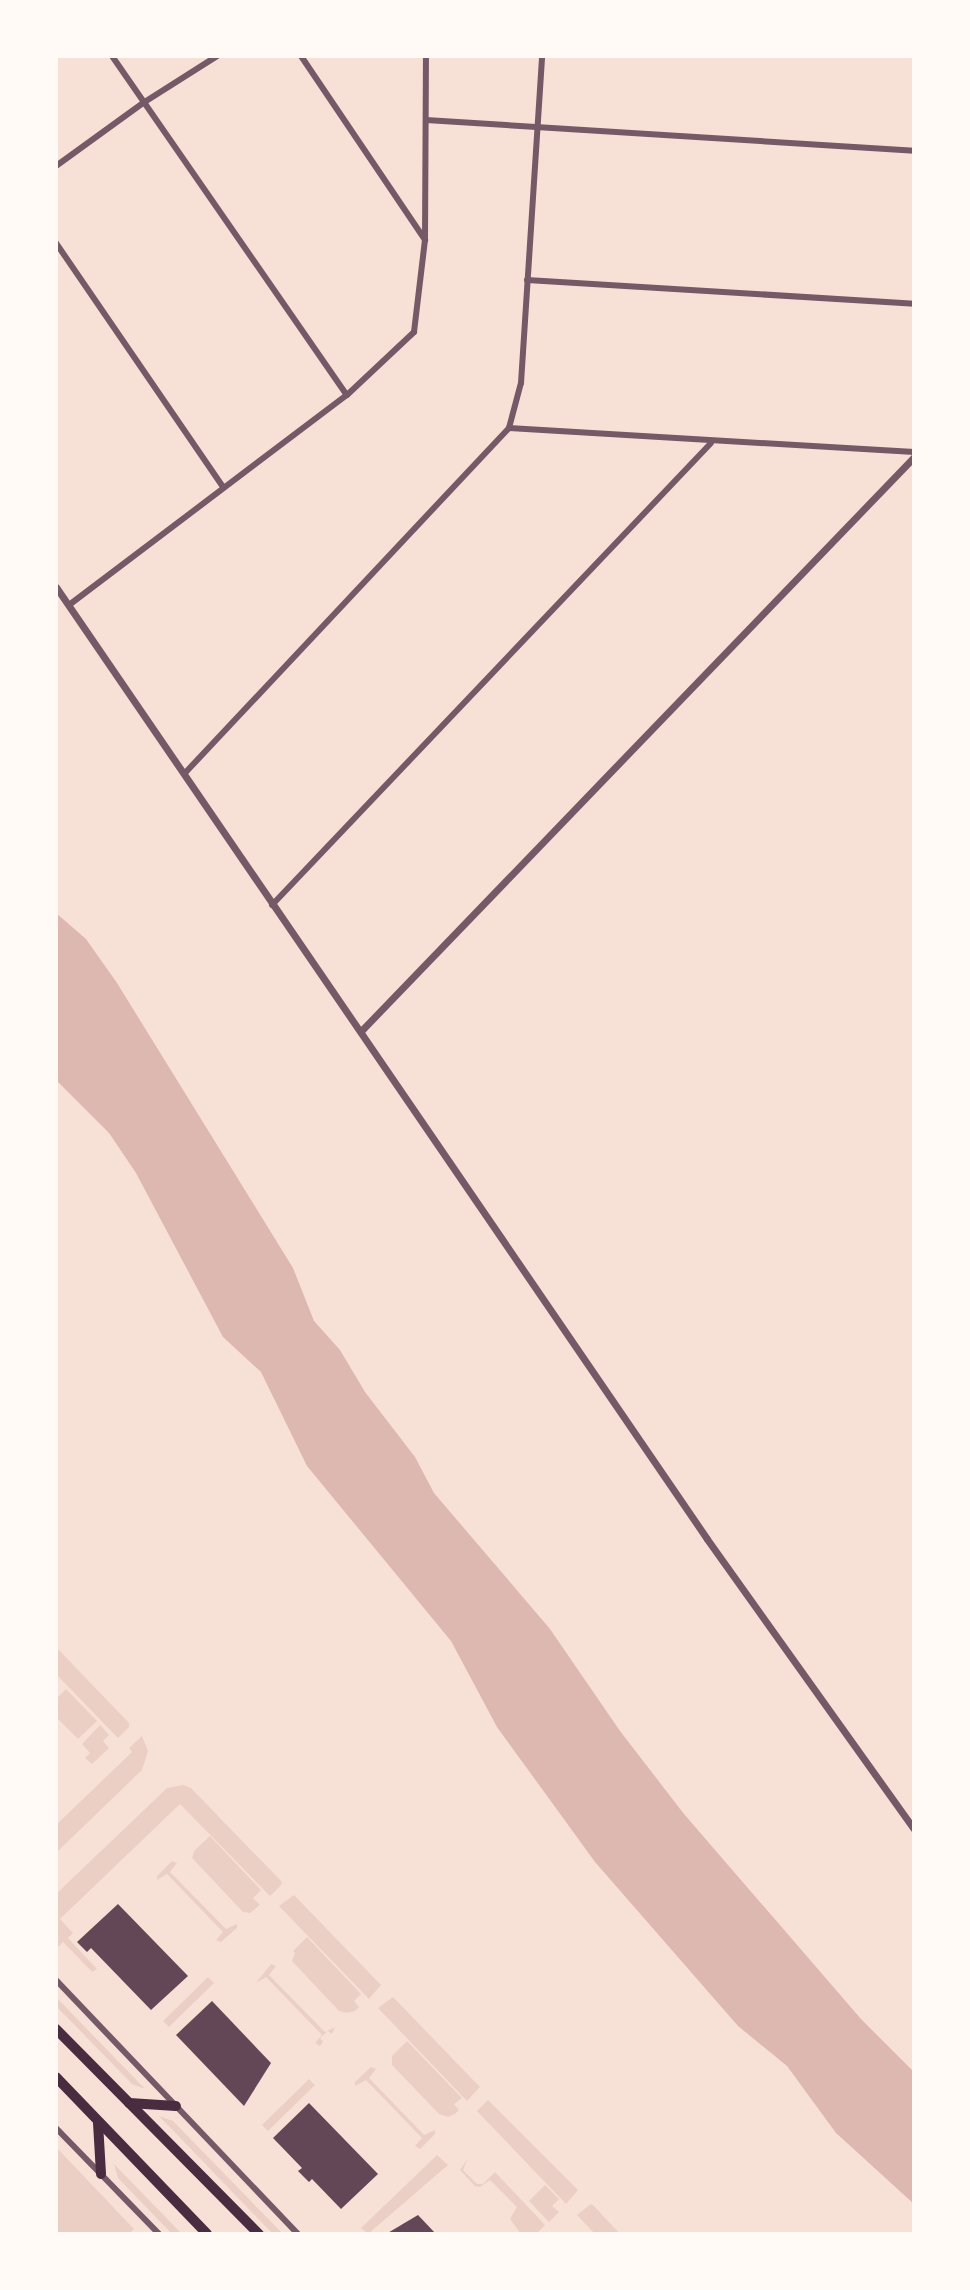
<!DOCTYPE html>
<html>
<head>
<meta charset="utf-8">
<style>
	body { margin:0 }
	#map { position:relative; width:970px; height:2290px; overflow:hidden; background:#f7e1d7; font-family:"Golos Text",sans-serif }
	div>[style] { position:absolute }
	.green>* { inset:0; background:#ebcfc5 }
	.water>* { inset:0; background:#dcb8b0 }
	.building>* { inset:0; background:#644757 }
	.minor>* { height:6px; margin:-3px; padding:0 3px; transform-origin:3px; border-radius:3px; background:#755966 }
	.tertiary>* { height:7px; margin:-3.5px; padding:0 3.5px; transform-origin:3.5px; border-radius:3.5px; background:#755966 }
	.trunk>* { height:10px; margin:-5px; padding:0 5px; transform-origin:5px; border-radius:5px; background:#4a2c40 }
	span { translate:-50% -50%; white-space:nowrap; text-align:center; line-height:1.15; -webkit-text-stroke:7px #fffaf5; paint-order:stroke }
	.frame { position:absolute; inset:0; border:58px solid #fffaf5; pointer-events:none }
</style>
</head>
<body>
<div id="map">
	<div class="green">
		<div style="clip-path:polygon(56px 1647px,129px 1723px,129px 1727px,118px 1738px,56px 1674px)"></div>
		<div style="clip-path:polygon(66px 1689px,97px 1721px,78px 1739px,56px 1717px,56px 1699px)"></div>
		<div style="clip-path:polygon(100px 1725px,109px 1735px,103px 1741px,109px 1748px,92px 1764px,85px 1758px,90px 1753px,82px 1744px)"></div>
		<div style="clip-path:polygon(142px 1736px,148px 1751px,142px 1770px,56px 1853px,56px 1825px,132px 1752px,129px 1748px)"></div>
		<div style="clip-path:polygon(183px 1785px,191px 1788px,282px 1882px,281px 1885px,270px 1896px,180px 1804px,60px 1919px,73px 1933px,68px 1938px,97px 1969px,92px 1972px,63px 1942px,56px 1949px,56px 1894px,167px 1788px)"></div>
		<div style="clip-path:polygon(210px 1836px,261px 1890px,253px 1898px,260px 1905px,250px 1913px,243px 1912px,192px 1858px,194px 1851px)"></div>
		<div style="clip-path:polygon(172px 1861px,177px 1863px,170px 1872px,226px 1929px,237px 1924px,237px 1928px,221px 1942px,216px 1940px,223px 1932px,167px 1874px,157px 1880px,157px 1876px)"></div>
		<div style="clip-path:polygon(294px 1895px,381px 1985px,369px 1999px,279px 1906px)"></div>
		<div style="clip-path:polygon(307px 1937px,361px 1994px,354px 2001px,359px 2007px,355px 2011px,347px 2013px,339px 2011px,292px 1961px,295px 1953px,293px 1951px)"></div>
		<div style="clip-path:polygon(271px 1964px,276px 1966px,269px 1975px,325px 2032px,335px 2027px,332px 2034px,328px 2031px,320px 2038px,323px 2042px,320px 2046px,315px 2043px,322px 2035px,266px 1977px,256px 1983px)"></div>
		<div style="clip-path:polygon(208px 1977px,214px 1983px,169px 2027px,163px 2021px)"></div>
		<div style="clip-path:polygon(56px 1997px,145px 2089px,132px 2084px,56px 2006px)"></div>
		<div style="clip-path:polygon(393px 1997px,480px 2087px,467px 2101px,378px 2008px)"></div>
		<div style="clip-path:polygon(407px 2041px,462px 2098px,454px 2104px,459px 2110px,455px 2114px,448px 2117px,439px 2114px,392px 2065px,392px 2056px)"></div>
		<div style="clip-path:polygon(371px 2067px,376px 2069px,369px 2078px,424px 2135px,435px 2130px,435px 2134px,420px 2149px,415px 2146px,422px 2138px,366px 2080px,355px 2086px,355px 2082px)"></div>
		<div style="clip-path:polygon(309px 2079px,315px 2085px,268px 2131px,262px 2125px)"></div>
		<div style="clip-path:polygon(488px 2100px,578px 2190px,566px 2204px,477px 2111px)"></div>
		<div style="clip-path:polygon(159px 2116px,173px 2121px,283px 2234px,273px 2234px)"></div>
		<div style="clip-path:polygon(56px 2147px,134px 2229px,129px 2234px,56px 2234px)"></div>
		<div style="clip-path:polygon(437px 2155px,448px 2165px,368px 2234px,361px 2228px)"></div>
		<div style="clip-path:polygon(468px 2158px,463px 2170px,477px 2184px,483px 2184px,495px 2172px,545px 2225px,536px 2234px,521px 2234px,510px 2219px,517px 2207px,490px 2180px,480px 2187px,475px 2186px,460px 2170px)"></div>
		<div style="clip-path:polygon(114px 2164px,182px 2234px,172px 2234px,118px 2178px)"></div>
		<div style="clip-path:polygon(545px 2185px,559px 2199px,552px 2206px,559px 2212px,549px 2222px,529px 2201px)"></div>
		<div style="clip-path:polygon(591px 2204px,594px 2206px,620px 2234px,595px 2234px,577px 2215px)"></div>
	</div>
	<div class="water">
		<div style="clip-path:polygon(56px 913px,86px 939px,117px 983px,293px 1268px,314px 1321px,340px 1350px,365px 1392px,415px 1457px,434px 1493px,550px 1629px,620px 1731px,684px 1814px,861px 2019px,914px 2072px,914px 2204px,836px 2133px,787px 2066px,738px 2026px,595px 1862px,497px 1727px,451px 1641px,307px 1466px,261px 1372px,223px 1337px,136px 1173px,109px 1133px,56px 1080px)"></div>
	</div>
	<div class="building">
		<div style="clip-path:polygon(118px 1904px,188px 1976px,151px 2010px,91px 1948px,87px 1952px,77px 1942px)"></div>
		<div style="clip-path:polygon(212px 2001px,271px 2063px,244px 2106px,176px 2035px)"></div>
		<div style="clip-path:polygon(309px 2103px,378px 2174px,341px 2209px,312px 2179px,309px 2182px,298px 2171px,302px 2168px,273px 2138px)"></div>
		<div style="clip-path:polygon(418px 2215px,436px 2234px,386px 2234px)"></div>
	</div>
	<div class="minor">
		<div style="left:112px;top:56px;width:412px;rotate:55.3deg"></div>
		<div style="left:301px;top:56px;width:222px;rotate:56deg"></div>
		<div style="left:426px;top:120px;width:489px;rotate:3.6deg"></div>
		<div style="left:56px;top:166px;width:107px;rotate:-35.9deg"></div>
		<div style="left:143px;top:103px;width:88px;rotate:-32.4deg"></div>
		<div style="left:56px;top:243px;width:296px;rotate:55.6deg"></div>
		<div style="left:527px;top:280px;width:388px;rotate:3.5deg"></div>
		<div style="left:509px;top:428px;width:406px;rotate:3.4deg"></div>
		<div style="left:69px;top:605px;width:348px;rotate:-37.1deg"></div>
		<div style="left:347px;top:395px;width:92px;rotate:-43.2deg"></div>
		<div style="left:414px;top:332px;width:93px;rotate:-83.2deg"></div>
		<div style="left:425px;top:240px;width:184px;rotate:-89.7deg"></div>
		<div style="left:185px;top:773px;width:473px;rotate:-46.8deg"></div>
		<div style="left:509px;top:428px;width:47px;rotate:-75.1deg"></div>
		<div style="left:521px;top:383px;width:328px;rotate:-86.3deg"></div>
		<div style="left:272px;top:905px;width:637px;rotate:-46.46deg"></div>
		<div style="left:56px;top:1980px;width:351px;rotate:46.4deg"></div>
		<div style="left:56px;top:2128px;width:148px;rotate:45.8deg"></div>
	</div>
	<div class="tertiary">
		<div style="left:56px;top:587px;width:1153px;rotate:55.63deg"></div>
		<div style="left:707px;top:1539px;width:356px;rotate:54.5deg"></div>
		<div style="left:361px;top:1031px;width:797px;rotate:-46.07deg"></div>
	</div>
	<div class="trunk">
		<div style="left:56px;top:2029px;width:289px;rotate:45.3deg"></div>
		<div style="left:56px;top:2077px;width:218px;rotate:46.1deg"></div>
		<div style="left:129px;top:2103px;width:47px;rotate:3.7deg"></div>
		<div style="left:98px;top:2123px;width:51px;rotate:86.6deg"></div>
	</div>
	<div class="frame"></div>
</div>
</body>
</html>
